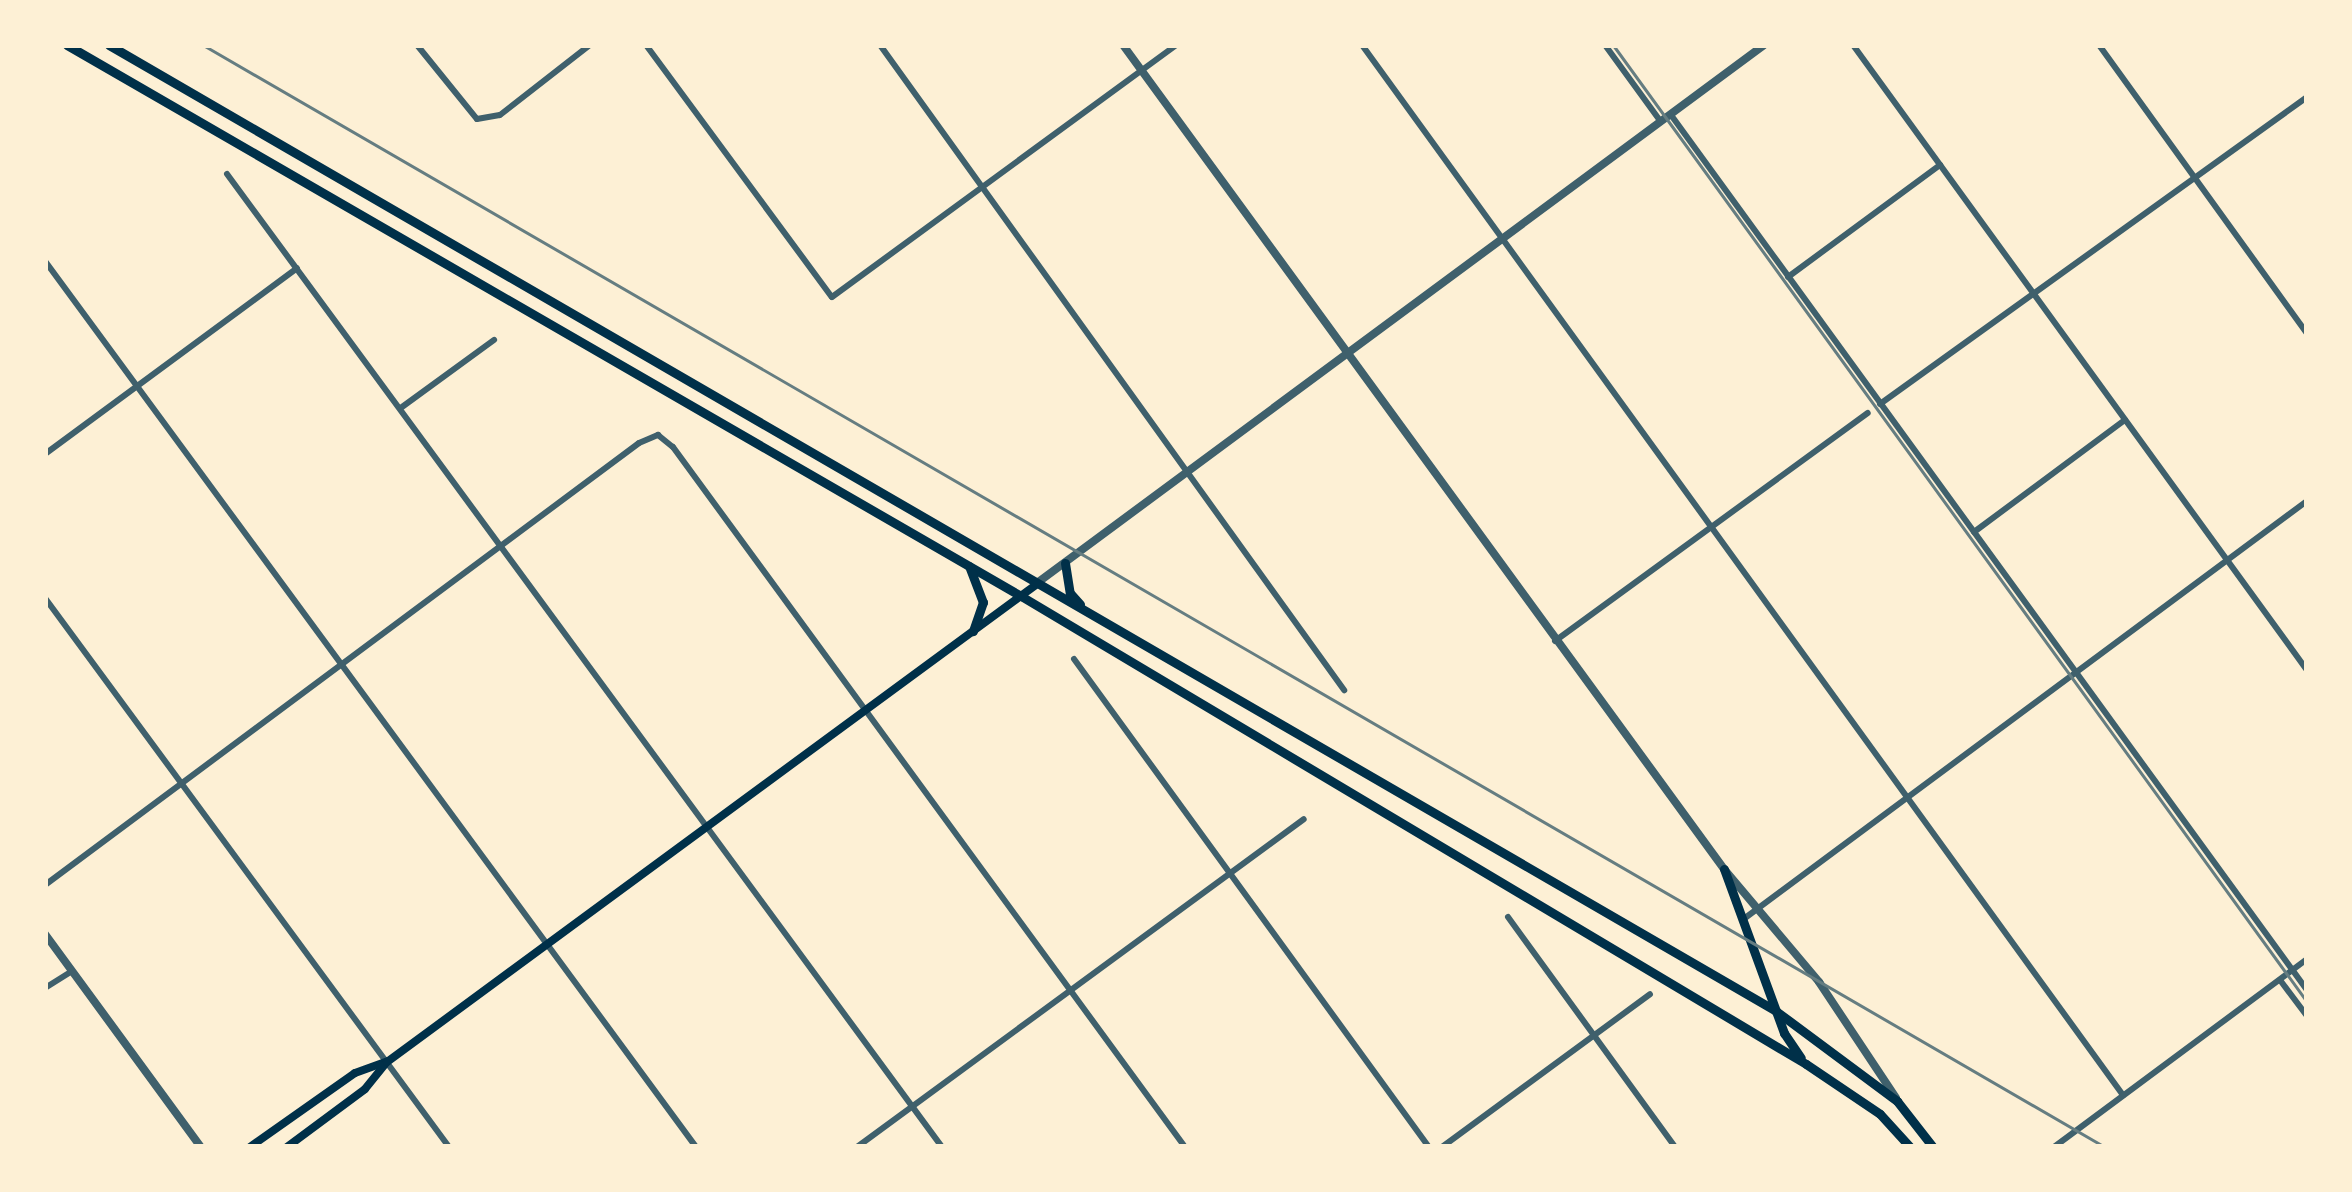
<!DOCTYPE html>
<html>
<head>
<meta charset="utf-8">
<style>
	body { margin:0 }
	#map { position:relative; width:2352px; height:1192px; overflow:hidden; background:#fdf0d5; font-family:"Public Sans",sans-serif }
	div>[style] { position:absolute }
	.minor>* { height:6px; margin:-3px; padding:0 3px; transform-origin:3px; border-radius:3px; background:#3f606c }
	.tertiary>* { height:8px; margin:-4px; padding:0 4px; transform-origin:4px; border-radius:4px; background:#3f606c }
	.secondary>* { height:8px; margin:-4px; padding:0 4px; transform-origin:4px; border-radius:4px; background:#003049 }
	.primary>* { height:9px; margin:-4.5px; padding:0 4.5px; transform-origin:4.5px; border-radius:4.5px; background:#003049 }
	.rail>* { height:3px; margin:-1.5px; padding:0 1.5px; transform-origin:1.5px; border-radius:1.5px; background:#657d81 }
	span { translate:-50% -50%; white-space:nowrap; text-align:center; line-height:1.15; -webkit-text-stroke:12px #fdf0d5; paint-order:stroke }
	.frame { position:absolute; inset:0; border:48px solid #fdf0d5; pointer-events:none }
</style>
</head>
<body>
<div id="map">
	<div class="minor">
		<div style="left:417px;top:45px;width:95px;rotate:51deg"></div>
		<div style="left:477px;top:119px;width:23px;rotate:-10deg"></div>
		<div style="left:500px;top:115px;width:114px;rotate:-37.9deg"></div>
		<div style="left:646px;top:45px;width:313px;rotate:53.6deg"></div>
		<div style="left:832px;top:297px;width:426px;rotate:-36.2deg"></div>
		<div style="left:880px;top:45px;width:795px;rotate:54.27deg"></div>
		<div style="left:1362px;top:45px;width:1297px;rotate:54.07deg"></div>
		<div style="left:1605px;top:45px;width:95px;rotate:54deg"></div>
		<div style="left:1853px;top:45px;width:772px;rotate:54.01deg"></div>
		<div style="left:2099px;top:45px;width:355px;rotate:54.2deg"></div>
		<div style="left:1671px;top:115px;width:1082px;rotate:53.99deg"></div>
		<div style="left:227px;top:174px;width:1207px;rotate:53.69deg"></div>
		<div style="left:45px;top:261px;width:1099px;rotate:53.69deg"></div>
		<div style="left:1788px;top:277px;width:189px;rotate:-36.4deg"></div>
		<div style="left:1880px;top:404px;width:526px;rotate:-35.71deg"></div>
		<div style="left:402px;top:407px;width:114px;rotate:-36.1deg"></div>
		<div style="left:45px;top:454px;width:313px;rotate:-36.4deg"></div>
		<div style="left:1974px;top:532px;width:188px;rotate:-36.6deg"></div>
		<div style="left:45px;top:598px;width:682px;rotate:53.65deg"></div>
		<div style="left:1555px;top:641px;width:387px;rotate:-36.1deg"></div>
		<div style="left:1074px;top:659px;width:603px;rotate:53.97deg"></div>
		<div style="left:45px;top:885px;width:740px;rotate:-36.65deg"></div>
		<div style="left:639px;top:443px;width:21px;rotate:-23deg"></div>
		<div style="left:658px;top:435px;width:19px;rotate:39deg"></div>
		<div style="left:673px;top:447px;width:867px;rotate:53.82deg"></div>
		<div style="left:1508px;top:917px;width:284px;rotate:54deg"></div>
		<div style="left:1745px;top:918px;width:700px;rotate:-36.58deg"></div>
		<div style="left:2280px;top:980px;width:45px;rotate:53.1deg"></div>
		<div style="left:45px;top:988px;width:32px;rotate:-32deg"></div>
		<div style="left:857px;top:1147px;width:554px;rotate:-36.27deg"></div>
		<div style="left:1442px;top:1147px;width:258px;rotate:-36.3deg"></div>
		<div style="left:2054px;top:1147px;width:315px;rotate:-36.6deg"></div>
	</div>
	<div class="tertiary">
		<div style="left:1123px;top:45px;width:1020px;rotate:53.89deg"></div>
		<div style="left:1724px;top:869px;width:148px;rotate:49.9deg"></div>
		<div style="left:1819px;top:982px;width:139px;rotate:56.4deg"></div>
		<div style="left:1037px;top:583px;width:904px;rotate:-36.5deg"></div>
		<div style="left:45px;top:934px;width:264px;rotate:53.8deg"></div>
	</div>
	<div class="secondary">
		<div style="left:250px;top:1147px;width:128px;rotate:-35.2deg"></div>
		<div style="left:355px;top:1073px;width:33px;rotate:-20deg"></div>
		<div style="left:287px;top:1147px;width:97px;rotate:-36.6deg"></div>
		<div style="left:365px;top:1089px;width:35px;rotate:-51deg"></div>
		<div style="left:387px;top:1062px;width:807px;rotate:-36.33deg"></div>
	</div>
	<div class="primary">
		<div style="left:67px;top:45px;width:1102px;rotate:30.01deg"></div>
		<div style="left:1021px;top:596px;width:914px;rotate:30.8deg"></div>
		<div style="left:1806px;top:1064px;width:89px;rotate:34deg"></div>
		<div style="left:1880px;top:1114px;width:45px;rotate:47.7deg"></div>
		<div style="left:109px;top:45px;width:1927px;rotate:30.09deg"></div>
		<div style="left:1776px;top:1011px;width:151px;rotate:36.6deg"></div>
		<div style="left:1897px;top:1101px;width:58px;rotate:52deg"></div>
		<div style="left:1065px;top:563px;width:30px;rotate:81deg"></div>
		<div style="left:1070px;top:593px;width:15px;rotate:48deg"></div>
		<div style="left:969px;top:566px;width:39px;rotate:69deg"></div>
		<div style="left:983px;top:602px;width:31px;rotate:109deg"></div>
		<div style="left:1724px;top:869px;width:175px;rotate:69.9deg"></div>
		<div style="left:1784px;top:1033px;width:30px;rotate:56deg"></div>
	</div>
	<div class="rail">
		<div style="left:203px;top:45px;width:2198px;rotate:30.09deg"></div>
		<div style="left:1613px;top:45px;width:1182px;rotate:54.05deg"></div>
	</div>
	<div class="frame"></div>
</div>
</body>
</html>
